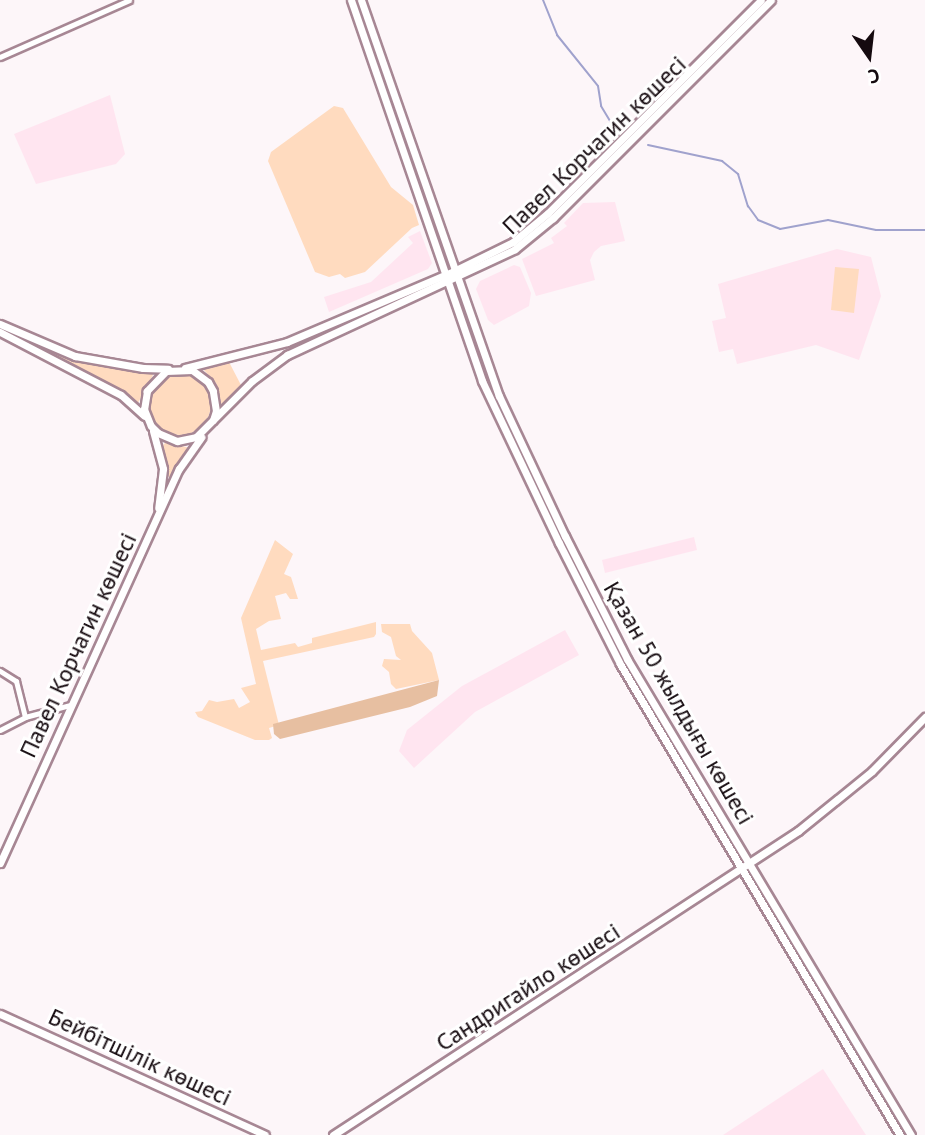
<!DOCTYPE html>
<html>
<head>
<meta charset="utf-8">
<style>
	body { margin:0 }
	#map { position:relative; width:925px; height:1135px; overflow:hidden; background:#fdf6f9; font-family:"PT Sans",sans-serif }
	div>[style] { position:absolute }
	.built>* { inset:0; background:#ffe5f0 }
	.green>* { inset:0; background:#ffdbbf }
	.round { border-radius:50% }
	.forest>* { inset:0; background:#e7bfa1 }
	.stream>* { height:2px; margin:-1px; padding:0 1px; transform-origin:1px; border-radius:1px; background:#a0a2cd }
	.roads { filter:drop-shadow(2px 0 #a78794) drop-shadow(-2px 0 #a78794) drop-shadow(0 2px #a78794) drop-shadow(0 -2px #a78794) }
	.minor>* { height:5px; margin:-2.5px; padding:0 2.5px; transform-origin:2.5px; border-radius:2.5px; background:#fff }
	.tertiary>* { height:7px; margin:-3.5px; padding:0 3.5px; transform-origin:3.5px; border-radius:3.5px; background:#fff }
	span { translate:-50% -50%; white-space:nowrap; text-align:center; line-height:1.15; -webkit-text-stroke:6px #fff; paint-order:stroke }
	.street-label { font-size:24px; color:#150a0f }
	.north { position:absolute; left:834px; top:21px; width:70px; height:70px; -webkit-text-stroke:5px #fff; paint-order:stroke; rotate:166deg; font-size:19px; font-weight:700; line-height:28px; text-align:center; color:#150a0f }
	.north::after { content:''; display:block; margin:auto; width:24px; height:32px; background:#150a0f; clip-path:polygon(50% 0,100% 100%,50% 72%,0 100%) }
</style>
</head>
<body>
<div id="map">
	<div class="built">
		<div style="clip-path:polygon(110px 95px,125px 154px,116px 164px,36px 184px,14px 134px)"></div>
		<div style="clip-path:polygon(615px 202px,625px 241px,601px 246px,594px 252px,590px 260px,595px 280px,536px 296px,522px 259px,554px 243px,551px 238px,567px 226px,564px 223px,583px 203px)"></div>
		<div style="clip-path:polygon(420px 231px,432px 263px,428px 269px,329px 312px,324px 297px,371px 282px,413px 243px,408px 237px)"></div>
		<div style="clip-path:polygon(837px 249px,871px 257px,881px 296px,859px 360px,816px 345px,737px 364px,733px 349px,719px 352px,712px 321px,726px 318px,718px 284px)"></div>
		<div style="clip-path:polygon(514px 265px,520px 267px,531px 293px,529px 306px,494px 325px,488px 320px,476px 289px,480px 281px)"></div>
		<div style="clip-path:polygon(694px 537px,697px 550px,605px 573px,602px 560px)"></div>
		<div style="clip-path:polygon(565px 630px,579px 655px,475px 712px,414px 768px,399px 751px,407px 730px,462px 686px)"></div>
		<div style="clip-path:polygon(823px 1069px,866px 1135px,723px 1135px)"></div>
	</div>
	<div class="green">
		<div style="clip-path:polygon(334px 106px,343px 108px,391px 187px,413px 205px,419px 225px,412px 228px,365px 272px,345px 278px,340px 274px,329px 277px,315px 272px,268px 161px,271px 152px)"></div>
		<div style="clip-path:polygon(835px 267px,859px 269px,854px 313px,831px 310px)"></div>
		<div style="clip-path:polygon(7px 330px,55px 353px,94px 364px,150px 371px,153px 375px,138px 403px,124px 391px)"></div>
		<div style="clip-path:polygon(229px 362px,242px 387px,222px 406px,216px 383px,202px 368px)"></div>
		<div class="round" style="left:149px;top:373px;width:62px;height:62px"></div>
		<div style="clip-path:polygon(166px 442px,190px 448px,171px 479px,168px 476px,163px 445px)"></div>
		<div style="clip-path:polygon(275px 540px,293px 554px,284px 574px,291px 577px,298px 599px,290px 599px,286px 593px,275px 596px,281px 619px,269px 621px,256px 629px,261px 650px,295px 643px,298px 647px,312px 643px,312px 638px,376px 622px,376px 634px,374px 637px,263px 661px,279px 725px,269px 728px,272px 738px,269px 740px,255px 740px,198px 717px,195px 712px,202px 711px,209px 700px,217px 702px,234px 699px,239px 708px,250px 702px,241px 688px,256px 684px,241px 618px)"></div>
		<div style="clip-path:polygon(381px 624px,410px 624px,412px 631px,432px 653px,439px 680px,396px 689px,391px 684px,389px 672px,382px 666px,384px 659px,401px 660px,396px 656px,391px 637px,382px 632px)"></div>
	</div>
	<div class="forest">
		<div style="clip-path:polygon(439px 680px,437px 696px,410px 707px,280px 739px,274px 734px,273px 724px)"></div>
	</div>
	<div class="stream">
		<div style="left:543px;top:0;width:38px;rotate:68deg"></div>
		<div style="left:557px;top:35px;width:65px;rotate:51.2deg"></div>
		<div style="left:598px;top:86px;width:20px;rotate:81deg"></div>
		<div style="left:601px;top:106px;width:26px;rotate:59deg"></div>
		<div style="left:648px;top:145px;width:76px;rotate:12.2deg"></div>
		<div style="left:722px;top:161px;width:21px;rotate:39deg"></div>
		<div style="left:738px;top:174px;width:34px;rotate:73deg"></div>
		<div style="left:748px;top:206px;width:17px;rotate:54deg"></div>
		<div style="left:758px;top:220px;width:24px;rotate:22deg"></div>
		<div style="left:780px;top:229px;width:49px;rotate:-10.6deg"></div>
		<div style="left:828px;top:220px;width:49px;rotate:11.8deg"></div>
		<div style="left:876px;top:230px;width:49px"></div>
	</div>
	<div class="roads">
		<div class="minor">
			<div style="left:0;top:57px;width:141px;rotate:-23.8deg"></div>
			<div style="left:0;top:671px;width:19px;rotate:32deg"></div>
			<div style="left:16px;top:681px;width:37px;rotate:76deg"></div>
			<div style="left:0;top:730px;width:28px;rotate:-27deg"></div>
			<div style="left:25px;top:717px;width:47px;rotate:-14.9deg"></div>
		</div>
		<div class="tertiary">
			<div style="left:351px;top:0;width:403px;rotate:71deg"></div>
			<div style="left:482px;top:381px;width:179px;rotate:64.6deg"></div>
			<div style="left:559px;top:543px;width:136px;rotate:63.2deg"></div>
			<div style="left:620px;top:664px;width:548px;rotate:59.27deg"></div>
			<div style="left:361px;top:0;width:419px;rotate:70.8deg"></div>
			<div style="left:499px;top:396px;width:155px;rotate:64.8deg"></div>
			<div style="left:565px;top:536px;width:138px;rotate:63.2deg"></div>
			<div style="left:627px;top:659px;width:554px;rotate:59.18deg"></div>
			<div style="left:0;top:324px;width:82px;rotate:23.1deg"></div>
			<div style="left:75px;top:356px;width:69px;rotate:10deg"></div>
			<div style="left:143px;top:368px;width:25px;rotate:2deg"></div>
			<div style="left:0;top:332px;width:136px;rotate:27.5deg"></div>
			<div style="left:121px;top:395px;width:31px;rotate:42deg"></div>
			<div style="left:185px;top:368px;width:105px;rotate:-14.3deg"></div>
			<div style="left:287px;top:342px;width:181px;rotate:-23deg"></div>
			<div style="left:454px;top:271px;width:66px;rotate:-26.2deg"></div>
			<div style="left:513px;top:242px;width:45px;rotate:-39.6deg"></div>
			<div style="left:548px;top:213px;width:301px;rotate:-45deg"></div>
			<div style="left:213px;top:420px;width:9px;rotate:-72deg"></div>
			<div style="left:216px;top:411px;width:20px;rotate:-99deg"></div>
			<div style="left:213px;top:391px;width:10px;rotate:-119deg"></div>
			<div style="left:208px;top:382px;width:20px;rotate:-143deg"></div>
			<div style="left:192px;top:370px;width:26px;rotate:178deg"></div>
			<div style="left:166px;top:371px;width:28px;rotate:134deg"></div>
			<div style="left:147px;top:391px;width:18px;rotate:99deg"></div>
			<div style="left:144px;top:409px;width:18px;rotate:68deg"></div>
			<div style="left:151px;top:426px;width:10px;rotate:45deg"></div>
			<div style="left:158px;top:433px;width:21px;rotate:23deg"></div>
			<div style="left:177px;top:441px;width:19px;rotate:-12deg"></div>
			<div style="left:196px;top:437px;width:79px;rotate:-45deg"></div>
			<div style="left:252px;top:381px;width:44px;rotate:-36.6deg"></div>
			<div style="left:287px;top:355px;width:251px;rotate:-24.9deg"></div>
			<div style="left:515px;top:249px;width:49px;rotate:-39.2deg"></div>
			<div style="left:553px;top:218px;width:308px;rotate:-45deg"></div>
			<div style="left:153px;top:431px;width:39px;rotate:75deg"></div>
			<div style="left:163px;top:469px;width:39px;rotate:97deg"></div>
			<div style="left:0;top:863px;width:433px;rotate:-65.6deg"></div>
			<div style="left:179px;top:469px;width:39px;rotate:-55deg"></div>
			<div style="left:0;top:1014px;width:291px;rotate:24.5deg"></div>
			<div style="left:333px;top:1135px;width:556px;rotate:-33.18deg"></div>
			<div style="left:798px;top:831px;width:95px;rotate:-39deg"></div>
			<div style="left:872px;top:771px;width:76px;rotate:-45.5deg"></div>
		</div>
	</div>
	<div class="street-label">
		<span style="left:594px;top:145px;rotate:-44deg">Павел Корчагин көшесі</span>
		<span style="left:78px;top:645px;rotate:-65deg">Павел Корчагин көшесі</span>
		<span style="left:679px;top:703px;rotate:60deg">Қазан 50 жылдығы көшесі</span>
		<span style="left:528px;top:987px;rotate:-33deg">Сандригайло көшесі</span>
		<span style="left:140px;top:1057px;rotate:25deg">Бейбітшілік көшесі</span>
	</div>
	<div class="north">С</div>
</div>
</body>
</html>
